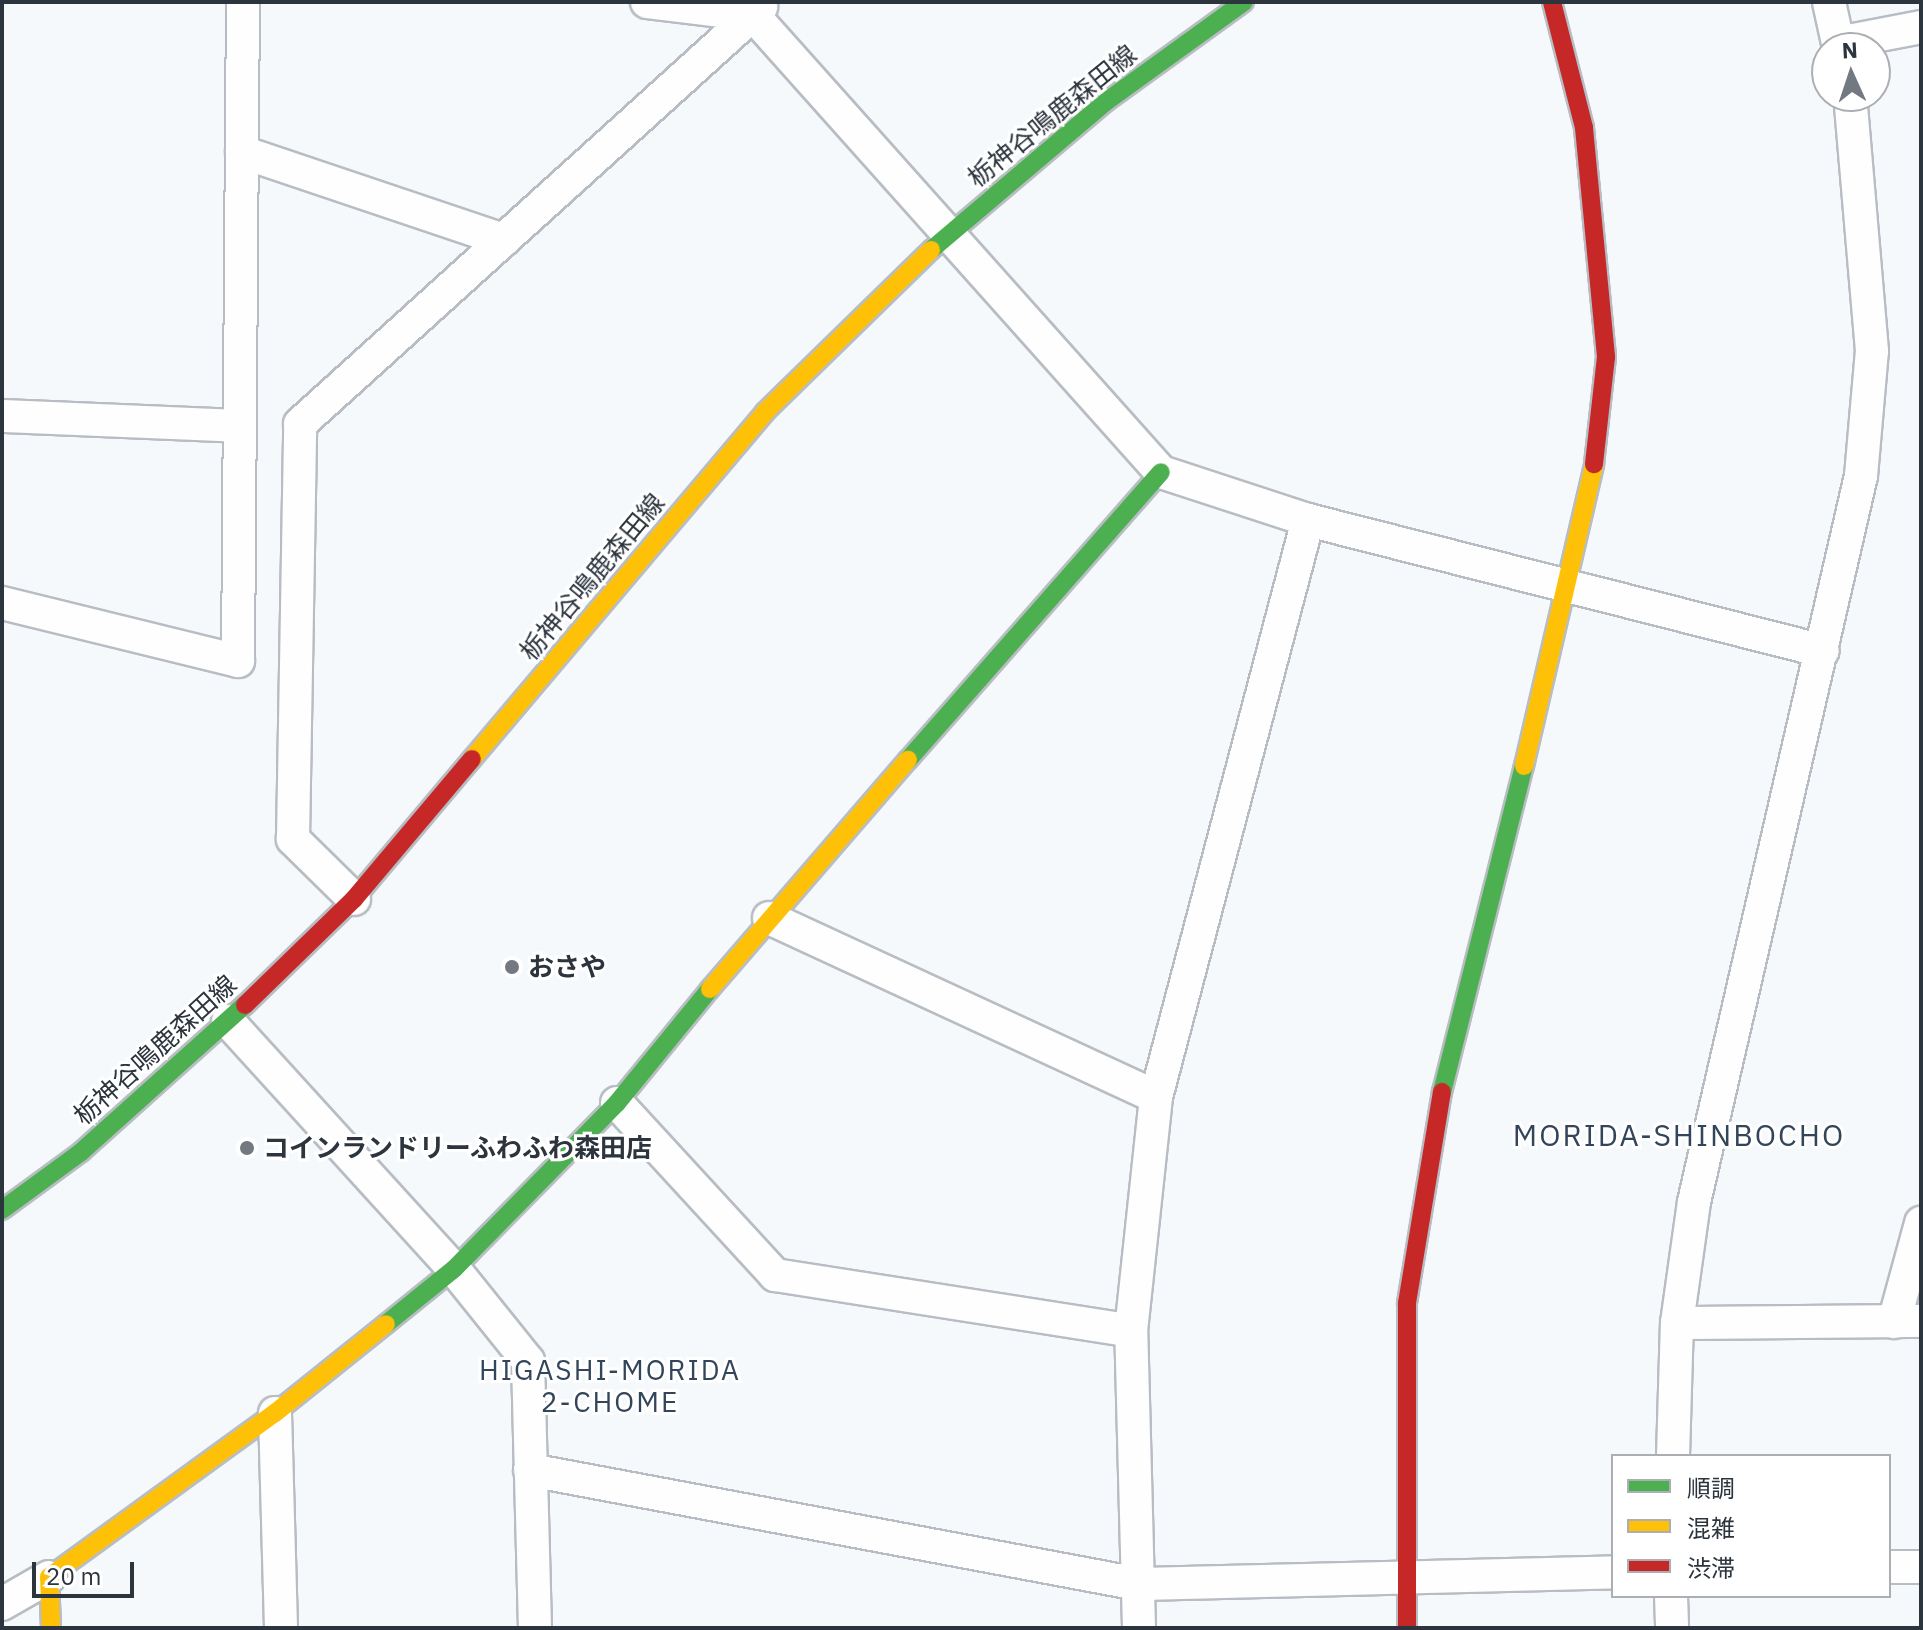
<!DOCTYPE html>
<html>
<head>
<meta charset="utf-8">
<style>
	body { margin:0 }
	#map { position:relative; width:1923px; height:1630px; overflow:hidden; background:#f6f9fc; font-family:"IBM Plex Sans","Noto Sans JP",sans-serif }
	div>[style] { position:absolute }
	.roads { filter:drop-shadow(2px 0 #b8bdc3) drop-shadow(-2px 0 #b8bdc3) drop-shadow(0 2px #b8bdc3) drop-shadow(0 -2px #b8bdc3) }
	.street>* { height:32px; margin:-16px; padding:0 16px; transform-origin:16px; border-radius:16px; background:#fefeff }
	.fast>* { height:18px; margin:-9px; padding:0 9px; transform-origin:9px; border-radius:9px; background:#4caf50 }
	.slow>* { height:18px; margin:-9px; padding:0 9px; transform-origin:9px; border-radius:9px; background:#ffc107 }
	.jam>* { height:18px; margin:-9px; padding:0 9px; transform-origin:9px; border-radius:9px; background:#c62828 }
	.dots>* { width:22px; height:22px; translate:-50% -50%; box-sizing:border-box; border:4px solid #fff; border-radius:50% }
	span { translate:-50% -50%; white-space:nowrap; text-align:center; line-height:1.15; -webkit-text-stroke:6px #fff; paint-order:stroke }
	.street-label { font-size:26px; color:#2c343e }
	.poi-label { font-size:26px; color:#2c343e; font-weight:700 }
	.left { translate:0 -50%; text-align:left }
	.neighbourhood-label { font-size:28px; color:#33455a; letter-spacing:2px }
	.quarter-label { font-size:30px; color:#33455a; letter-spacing:2px }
	.frame { position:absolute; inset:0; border:4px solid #2c343e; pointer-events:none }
	.legend { position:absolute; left:1611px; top:1454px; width:280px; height:144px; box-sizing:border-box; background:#fff; border:2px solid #abaeb2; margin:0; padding:10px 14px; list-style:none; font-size:24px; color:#2c343e }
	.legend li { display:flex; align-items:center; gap:16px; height:40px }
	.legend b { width:40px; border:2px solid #abaeb2 }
	.north { position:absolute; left:1811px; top:32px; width:80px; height:80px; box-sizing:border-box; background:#fff; border:2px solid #abaeb2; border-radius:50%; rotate:357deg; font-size:22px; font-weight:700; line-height:32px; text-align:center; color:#2c343e }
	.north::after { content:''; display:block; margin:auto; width:28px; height:36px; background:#737980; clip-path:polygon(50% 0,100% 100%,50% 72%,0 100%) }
	.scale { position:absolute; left:32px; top:1562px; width:102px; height:36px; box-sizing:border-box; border:4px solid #2c343e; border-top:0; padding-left:10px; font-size:24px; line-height:28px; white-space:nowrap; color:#2c343e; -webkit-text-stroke:6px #fff; paint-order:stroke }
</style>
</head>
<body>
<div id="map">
	<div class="roads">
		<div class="street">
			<div style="left:647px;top:2px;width:107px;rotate:7deg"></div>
			<div style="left:753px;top:15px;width:613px;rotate:48.24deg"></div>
			<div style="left:1161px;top:472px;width:155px;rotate:18.1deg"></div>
			<div style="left:1308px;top:520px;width:531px;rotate:14.27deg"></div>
			<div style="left:1829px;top:2px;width:47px;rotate:77.7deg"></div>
			<div style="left:1838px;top:43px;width:85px;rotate:-10.9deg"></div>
			<div style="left:242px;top:152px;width:276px;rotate:18.6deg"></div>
			<div style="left:2px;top:416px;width:238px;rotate:2.4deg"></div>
			<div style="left:2px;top:603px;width:243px;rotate:13.8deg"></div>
			<div style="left:238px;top:661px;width:659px;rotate:-89.57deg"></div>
			<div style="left:354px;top:899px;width:86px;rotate:-135.5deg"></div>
			<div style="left:293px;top:839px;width:415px;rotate:-89deg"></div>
			<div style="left:300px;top:424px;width:622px;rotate:-42.13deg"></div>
			<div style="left:769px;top:918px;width:426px;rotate:24.8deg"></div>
			<div style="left:228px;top:1021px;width:336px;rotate:47.7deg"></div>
			<div style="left:454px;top:1269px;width:118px;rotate:51.2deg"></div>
			<div style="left:528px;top:1361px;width:267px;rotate:88.5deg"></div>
			<div style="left:617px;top:1103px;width:234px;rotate:47.4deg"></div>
			<div style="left:775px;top:1275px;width:360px;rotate:8.9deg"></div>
			<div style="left:1894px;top:1322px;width:103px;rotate:-74.7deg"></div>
			<div style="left:1677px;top:1323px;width:244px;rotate:-0.5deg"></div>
			<div style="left:275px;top:1413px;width:215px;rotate:88.4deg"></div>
			<div style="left:1673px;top:1456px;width:133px;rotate:-88.3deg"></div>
			<div style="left:1677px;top:1323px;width:122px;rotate:-82deg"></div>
			<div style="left:1694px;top:1202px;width:745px;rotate:-77.05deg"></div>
			<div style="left:1861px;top:476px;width:125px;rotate:-85deg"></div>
			<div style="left:1872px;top:351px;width:256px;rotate:-94.9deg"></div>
			<div style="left:530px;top:1470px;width:619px;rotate:10.62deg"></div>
			<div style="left:1138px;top:1584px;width:475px;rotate:-1.4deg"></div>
			<div style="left:1889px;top:1567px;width:32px"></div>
			<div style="left:1671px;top:1596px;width:32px;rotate:88deg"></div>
			<div style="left:2px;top:1604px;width:54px;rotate:-29.9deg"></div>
			<div style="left:1139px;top:1628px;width:297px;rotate:-91.5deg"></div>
			<div style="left:1131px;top:1331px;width:235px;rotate:-83.9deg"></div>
			<div style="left:1156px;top:1097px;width:597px;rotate:-75.24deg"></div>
		</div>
		<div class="fast">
			<div style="left:931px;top:250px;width:231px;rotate:-40.3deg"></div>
			<div style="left:1107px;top:101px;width:169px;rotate:-35.9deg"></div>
			<div style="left:908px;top:760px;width:383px;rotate:-48.7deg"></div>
			<div style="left:1442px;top:1092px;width:336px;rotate:-75.9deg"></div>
			<div style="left:2px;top:1210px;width:98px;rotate:-36.3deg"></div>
			<div style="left:81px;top:1152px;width:220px;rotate:-41.9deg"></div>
			<div style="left:386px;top:1324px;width:87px;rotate:-39deg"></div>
			<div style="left:454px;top:1269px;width:233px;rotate:-45.5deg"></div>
			<div style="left:617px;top:1103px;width:147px;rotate:-50.8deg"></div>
		</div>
		<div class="slow">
			<div style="left:472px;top:759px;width:454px;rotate:-49.8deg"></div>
			<div style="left:765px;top:412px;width:232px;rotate:-44.3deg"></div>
			<div style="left:1524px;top:766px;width:310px;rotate:-76.9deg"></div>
			<div style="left:710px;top:989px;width:303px;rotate:-49.2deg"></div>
			<div style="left:51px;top:1628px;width:51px;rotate:-92.2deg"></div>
			<div style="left:49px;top:1577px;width:279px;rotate:-36deg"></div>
			<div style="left:275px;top:1413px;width:142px;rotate:-38.7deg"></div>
		</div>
		<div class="jam">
			<div style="left:1552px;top:2px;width:130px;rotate:75.7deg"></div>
			<div style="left:1584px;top:128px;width:230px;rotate:84.5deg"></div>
			<div style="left:1606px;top:357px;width:108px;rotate:96.4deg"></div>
			<div style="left:245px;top:1005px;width:152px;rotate:-44.2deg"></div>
			<div style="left:354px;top:899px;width:183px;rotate:-49.9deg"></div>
			<div style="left:1407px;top:1628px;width:325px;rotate:-90deg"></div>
			<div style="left:1407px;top:1303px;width:214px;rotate:-80.6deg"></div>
		</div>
	</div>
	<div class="dots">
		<div style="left:512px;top:967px;background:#737980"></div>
		<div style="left:247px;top:1148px;background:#737980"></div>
	</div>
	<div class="street-label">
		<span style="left:1052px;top:116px;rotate:-39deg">栃神谷鳴鹿森田線</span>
		<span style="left:592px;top:577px;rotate:-50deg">栃神谷鳴鹿森田線</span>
		<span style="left:155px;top:1050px;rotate:-42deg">栃神谷鳴鹿森田線</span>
	</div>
	<div class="poi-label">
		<span class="left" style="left:528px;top:967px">おさや</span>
		<span class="left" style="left:263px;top:1148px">コインランドリーふわふわ森田店</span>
	</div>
	<div class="neighbourhood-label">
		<span style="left:610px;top:1386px">HIGASHI-MORIDA<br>2-CHOME</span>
	</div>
	<div class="quarter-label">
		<span style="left:1679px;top:1135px">MORIDA-SHINBOCHO</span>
	</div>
	<div class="frame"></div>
	<ul class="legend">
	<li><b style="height:10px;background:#4caf50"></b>順調</li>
	<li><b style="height:10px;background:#ffc107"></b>混雑</li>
	<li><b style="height:10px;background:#c62828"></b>渋滞</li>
	</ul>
	<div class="north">N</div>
	<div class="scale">20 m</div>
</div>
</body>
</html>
